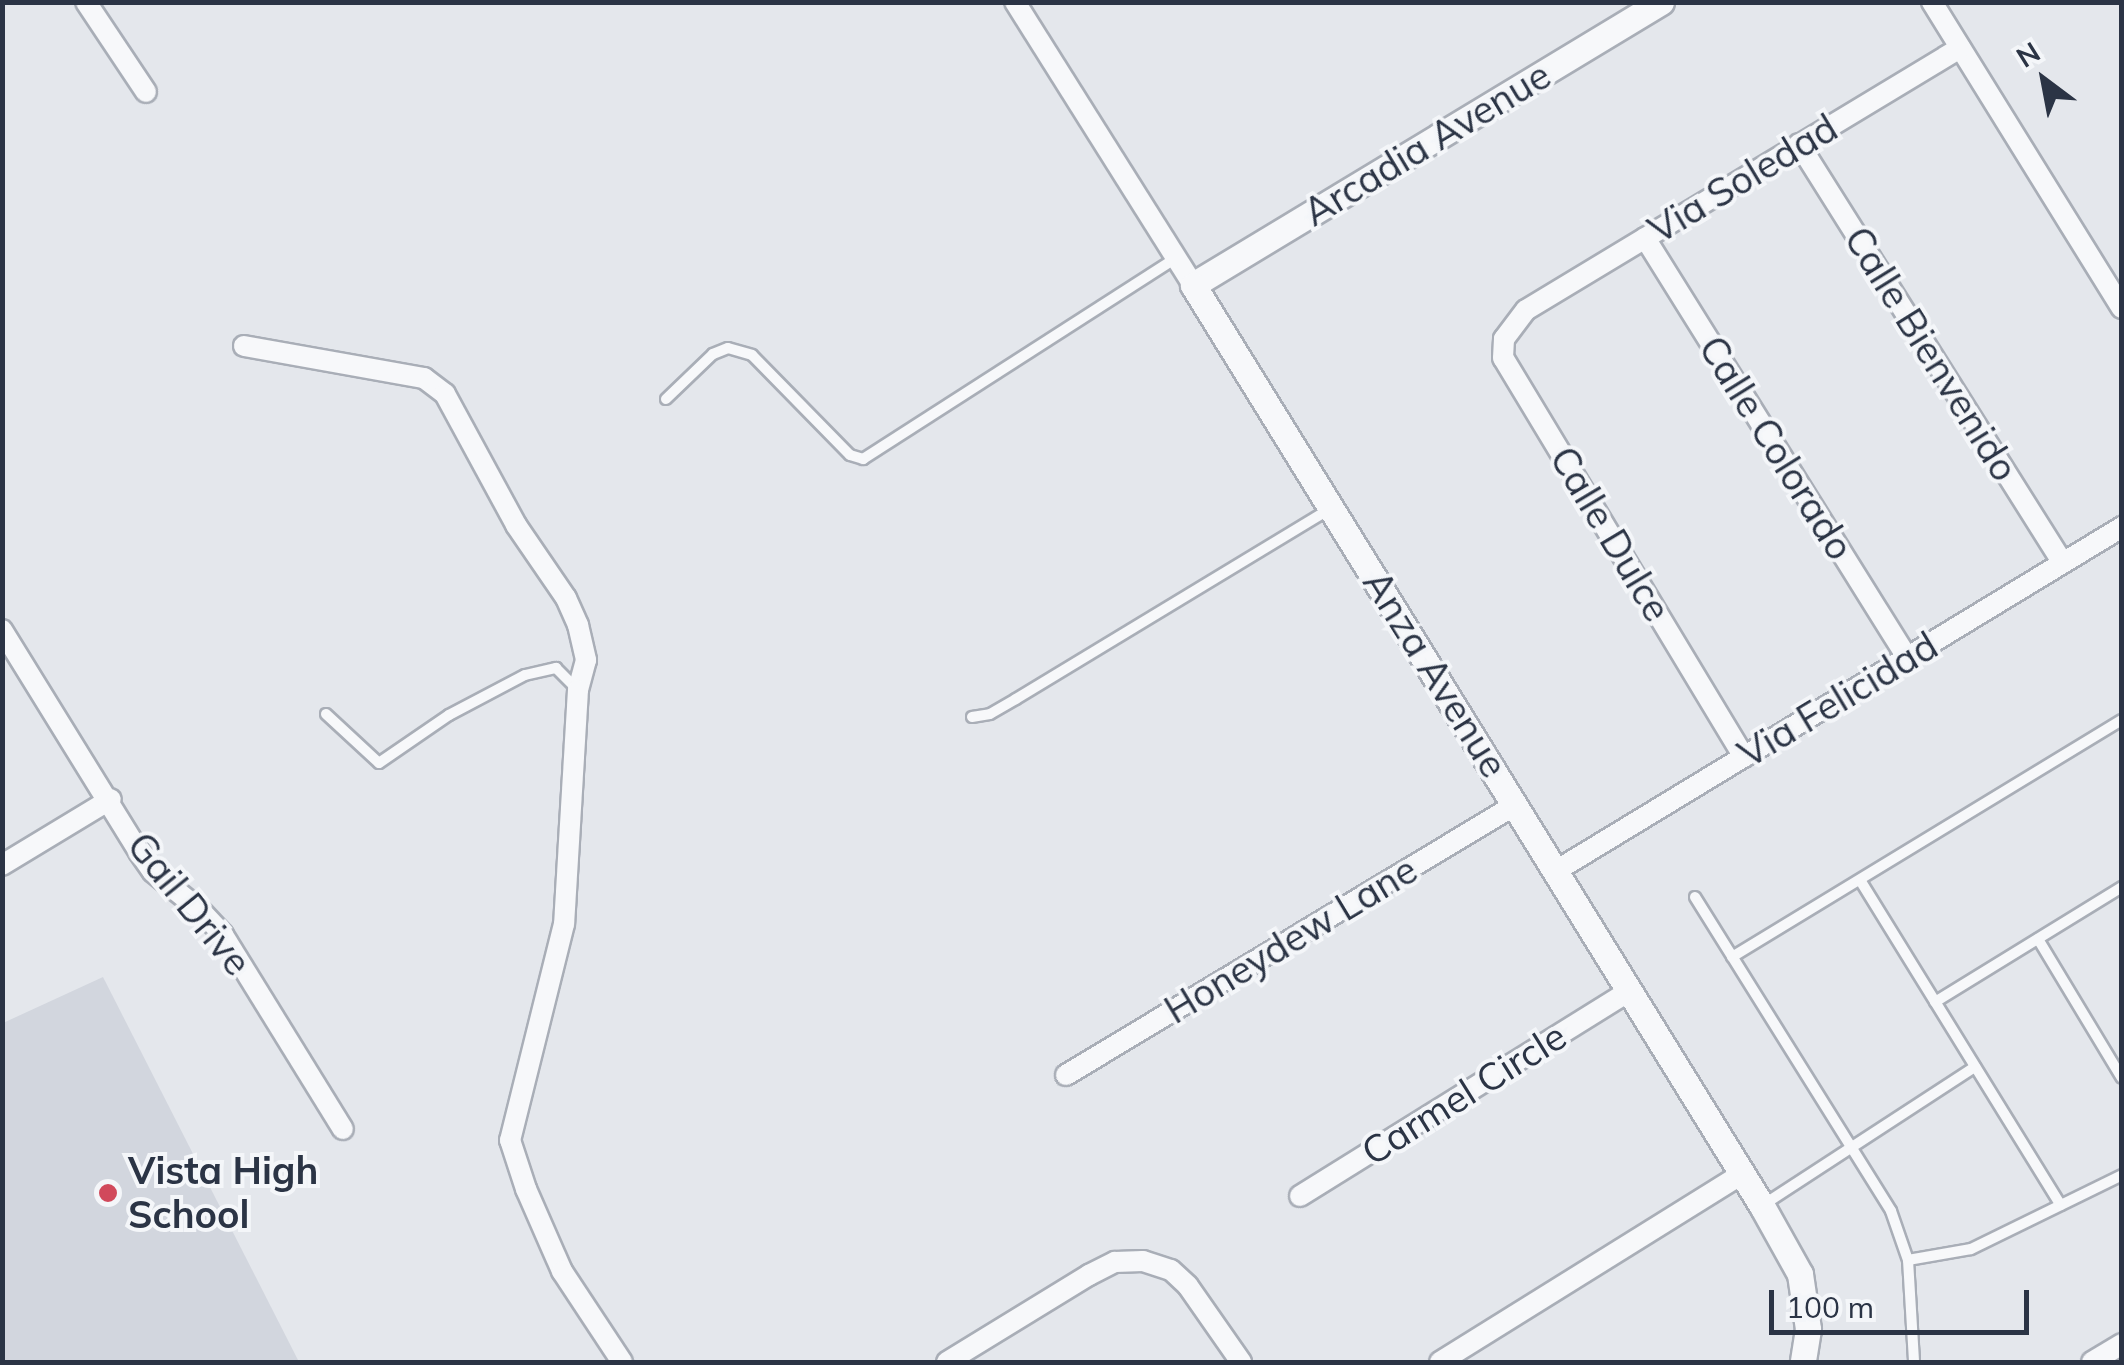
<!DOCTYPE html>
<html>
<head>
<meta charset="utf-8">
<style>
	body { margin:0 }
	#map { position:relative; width:2124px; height:1365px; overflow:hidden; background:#e4e7ec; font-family:Mulish,sans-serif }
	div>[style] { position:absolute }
	.built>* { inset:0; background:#d2d6de }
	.roads { filter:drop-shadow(2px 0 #a9aeb7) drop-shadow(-2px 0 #a9aeb7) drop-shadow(0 2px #a9aeb7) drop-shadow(0 -2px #a9aeb7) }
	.service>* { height:10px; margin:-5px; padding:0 5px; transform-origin:5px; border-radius:5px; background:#f7f8fa }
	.minor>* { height:20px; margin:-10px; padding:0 10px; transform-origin:10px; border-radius:10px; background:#f7f8fa }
	.tertiary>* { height:25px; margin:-12.5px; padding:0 12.5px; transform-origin:12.5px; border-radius:12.5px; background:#f7f8fa }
	.dots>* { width:28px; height:28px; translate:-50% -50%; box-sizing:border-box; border:5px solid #f4f6f9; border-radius:50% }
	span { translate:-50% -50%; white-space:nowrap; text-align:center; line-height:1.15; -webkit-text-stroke:8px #f4f6f9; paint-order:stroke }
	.street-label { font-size:38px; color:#2b3445 }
	.poi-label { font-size:38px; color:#2b3445; font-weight:700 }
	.left { translate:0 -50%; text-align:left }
	.frame { position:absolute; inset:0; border:5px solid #2b3445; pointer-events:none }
	.north { position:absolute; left:1994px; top:30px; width:100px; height:100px; -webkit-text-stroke:8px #f4f6f9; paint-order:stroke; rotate:328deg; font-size:28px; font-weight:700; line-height:40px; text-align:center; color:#2b3445 }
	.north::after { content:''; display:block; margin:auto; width:35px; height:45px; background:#2b3445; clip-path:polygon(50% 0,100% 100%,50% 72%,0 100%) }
	.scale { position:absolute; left:1769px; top:1290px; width:260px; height:45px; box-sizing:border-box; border:5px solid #2b3445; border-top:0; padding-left:12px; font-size:30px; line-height:35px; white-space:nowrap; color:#2b3445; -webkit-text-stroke:8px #f4f6f9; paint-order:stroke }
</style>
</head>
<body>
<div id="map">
	<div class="built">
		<div style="clip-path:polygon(103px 977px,299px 1362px,3px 1362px,3px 1023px)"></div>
	</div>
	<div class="roads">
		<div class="service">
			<div style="left:666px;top:399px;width:65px;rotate:-43.8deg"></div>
			<div style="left:713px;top:354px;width:16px;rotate:-22deg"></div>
			<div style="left:728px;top:348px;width:25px;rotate:16deg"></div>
			<div style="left:752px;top:355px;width:140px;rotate:45.6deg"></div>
			<div style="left:850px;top:455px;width:14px;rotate:17deg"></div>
			<div style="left:863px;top:459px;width:372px;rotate:-32.7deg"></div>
			<div style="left:326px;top:714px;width:72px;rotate:42.8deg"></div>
			<div style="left:379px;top:763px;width:85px;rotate:-34.4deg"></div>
			<div style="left:449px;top:715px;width:86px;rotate:-27.8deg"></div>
			<div style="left:525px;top:675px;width:32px;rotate:-13deg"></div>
			<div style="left:556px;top:668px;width:31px;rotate:45deg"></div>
			<div style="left:972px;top:717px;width:18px;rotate:-9deg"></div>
			<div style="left:990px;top:714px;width:30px;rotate:-30deg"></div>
			<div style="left:1016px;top:699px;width:368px;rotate:-31.2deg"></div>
			<div style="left:1860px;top:880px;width:382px;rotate:58.3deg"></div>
			<div style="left:1695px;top:897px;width:370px;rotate:58deg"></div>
			<div style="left:1891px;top:1211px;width:52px;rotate:70.9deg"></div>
			<div style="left:1908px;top:1260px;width:102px;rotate:86.6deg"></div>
			<div style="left:2038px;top:939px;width:162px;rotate:58.9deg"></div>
			<div style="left:1732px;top:957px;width:456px;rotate:-31.3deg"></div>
			<div style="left:1935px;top:1002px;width:220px;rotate:-31.6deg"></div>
			<div style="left:1763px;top:1205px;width:253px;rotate:-33.1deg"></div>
			<div style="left:1908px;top:1260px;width:64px;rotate:-9.9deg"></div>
			<div style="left:1971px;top:1249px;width:168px;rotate:-26.1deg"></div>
		</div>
		<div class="minor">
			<div style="left:86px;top:2px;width:108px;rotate:56.3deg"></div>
			<div style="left:1015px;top:2px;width:334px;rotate:57.8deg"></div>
			<div style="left:1932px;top:2px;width:360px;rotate:58.2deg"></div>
			<div style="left:1799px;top:144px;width:495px;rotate:57.8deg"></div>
			<div style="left:1645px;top:238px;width:495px;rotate:58deg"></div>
			<div style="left:244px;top:346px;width:183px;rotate:10.1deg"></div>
			<div style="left:424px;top:378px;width:26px;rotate:37deg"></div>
			<div style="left:445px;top:394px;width:149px;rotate:61.5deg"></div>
			<div style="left:516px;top:525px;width:88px;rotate:55.6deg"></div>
			<div style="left:566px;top:598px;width:30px;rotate:66deg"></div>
			<div style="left:578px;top:625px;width:36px;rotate:77deg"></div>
			<div style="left:586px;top:660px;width:31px;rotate:105deg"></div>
			<div style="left:578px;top:690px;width:234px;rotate:93.4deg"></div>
			<div style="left:564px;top:924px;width:223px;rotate:104deg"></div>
			<div style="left:510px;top:1140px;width:52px;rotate:71.9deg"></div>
			<div style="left:526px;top:1189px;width:90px;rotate:66.3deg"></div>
			<div style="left:562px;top:1271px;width:109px;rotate:56.6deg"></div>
			<div style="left:2px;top:630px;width:261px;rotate:58.3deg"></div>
			<div style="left:139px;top:852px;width:24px;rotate:55deg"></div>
			<div style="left:153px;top:872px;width:60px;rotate:39deg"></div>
			<div style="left:200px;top:910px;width:34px;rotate:47deg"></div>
			<div style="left:223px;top:935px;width:228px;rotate:58.3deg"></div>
			<div style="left:1744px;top:757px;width:466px;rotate:-121.1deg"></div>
			<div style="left:1503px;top:358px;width:19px;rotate:-87deg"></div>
			<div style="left:1504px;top:339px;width:36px;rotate:-53deg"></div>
			<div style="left:1526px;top:310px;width:507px;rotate:-31.12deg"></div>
			<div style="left:2px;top:865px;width:127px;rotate:-31.2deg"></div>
			<div style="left:1554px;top:872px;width:665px;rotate:-31.27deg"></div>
			<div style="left:1066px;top:1075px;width:524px;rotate:-31.02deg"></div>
			<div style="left:1300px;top:1196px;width:386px;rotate:-31.9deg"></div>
			<div style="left:947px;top:1362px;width:167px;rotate:-31.5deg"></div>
			<div style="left:1089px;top:1275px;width:29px;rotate:-27deg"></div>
			<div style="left:1115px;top:1262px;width:28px;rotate:-2deg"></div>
			<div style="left:1143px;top:1261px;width:29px;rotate:18deg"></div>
			<div style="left:1171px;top:1270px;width:23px;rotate:43deg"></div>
			<div style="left:1188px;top:1286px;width:93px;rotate:55.1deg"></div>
			<div style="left:1440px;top:1362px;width:356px;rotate:-31.9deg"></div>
			<div style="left:2092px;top:1362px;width:35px;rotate:-31deg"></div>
		</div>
		<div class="tertiary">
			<div style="left:1661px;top:2px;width:547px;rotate:148.84deg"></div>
			<div style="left:1193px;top:285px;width:1083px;rotate:58.29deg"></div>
			<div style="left:1762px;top:1206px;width:78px;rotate:60.8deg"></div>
			<div style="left:1800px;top:1274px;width:56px;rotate:81.7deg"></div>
			<div style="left:1808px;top:1329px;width:33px;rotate:99deg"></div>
		</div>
	</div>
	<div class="dots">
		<div style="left:108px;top:1193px;background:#d1495b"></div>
	</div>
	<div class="street-label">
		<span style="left:1427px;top:144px;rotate:-31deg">Arcadia Avenue</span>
		<span style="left:1743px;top:179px;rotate:-31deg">Via Soledad</span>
		<span style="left:1931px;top:354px;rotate:58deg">Calle Bienvenido</span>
		<span style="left:1776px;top:448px;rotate:58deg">Calle Colorado</span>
		<span style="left:1610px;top:534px;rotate:59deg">Calle Dulce</span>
		<span style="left:1435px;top:674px;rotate:58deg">Anza Avenue</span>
		<span style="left:1838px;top:700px;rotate:-31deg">Via Felicidad</span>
		<span style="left:189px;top:904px;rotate:51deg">Gail Drive</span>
		<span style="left:1291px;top:940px;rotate:-31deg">Honeydew Lane</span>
		<span style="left:1464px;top:1094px;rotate:-32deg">Carmel Circle</span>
	</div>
	<div class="poi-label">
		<span class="left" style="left:128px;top:1193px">Vista High<br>School</span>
	</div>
	<div class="frame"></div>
	<div class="north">N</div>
	<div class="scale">100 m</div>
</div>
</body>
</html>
